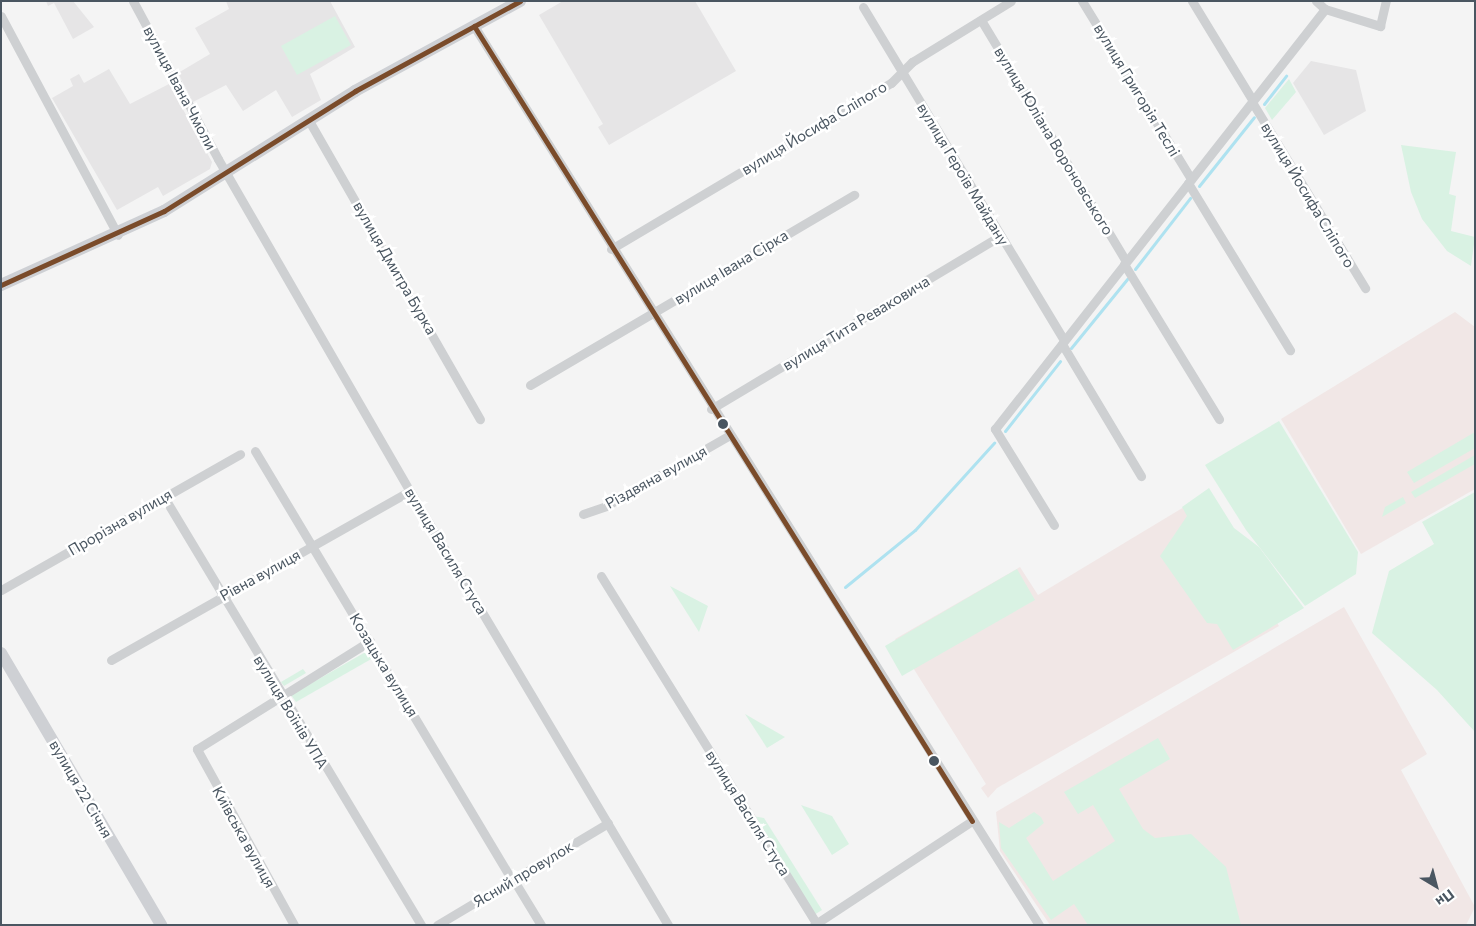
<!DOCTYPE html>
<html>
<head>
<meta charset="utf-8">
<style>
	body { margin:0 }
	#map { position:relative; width:1476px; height:926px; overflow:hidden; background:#f4f4f4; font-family:Commissioner,sans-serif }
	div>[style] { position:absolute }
	.education>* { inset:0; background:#e6e5e6 }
	.medical>* { inset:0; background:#f1e7e6 }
	.green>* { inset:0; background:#d9f2e3 }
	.stream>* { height:3px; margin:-1.5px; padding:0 1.5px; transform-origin:1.5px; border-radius:1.5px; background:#aee2f0 }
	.street>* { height:9px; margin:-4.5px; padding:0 4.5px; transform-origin:4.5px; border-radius:4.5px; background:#ced0d2 }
	.secondary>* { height:12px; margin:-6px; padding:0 6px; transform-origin:6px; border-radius:6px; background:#ced0d4 }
	.bus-1>* { height:5px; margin:-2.5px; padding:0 2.5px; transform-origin:2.5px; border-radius:2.5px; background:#7a4b2a }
	.dots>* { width:14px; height:14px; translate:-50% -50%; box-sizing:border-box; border:2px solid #fff; border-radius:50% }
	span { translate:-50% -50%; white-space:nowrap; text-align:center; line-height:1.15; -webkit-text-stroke:5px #fff; paint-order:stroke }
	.street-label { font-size:15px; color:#4a5661 }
	.frame { position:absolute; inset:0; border:2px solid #4a5661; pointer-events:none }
	.north { position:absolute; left:1411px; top:861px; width:50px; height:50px; -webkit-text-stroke:4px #fff; paint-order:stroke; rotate:143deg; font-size:14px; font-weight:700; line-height:20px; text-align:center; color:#4a5661 }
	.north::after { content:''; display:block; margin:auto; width:18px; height:22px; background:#4a5661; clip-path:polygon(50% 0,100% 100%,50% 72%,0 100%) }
</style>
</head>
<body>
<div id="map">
	<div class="education">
		<div style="clip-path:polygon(46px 1px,73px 1px,94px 27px,73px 39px,54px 3px,48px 6px)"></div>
		<div style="clip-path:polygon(226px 1px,330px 1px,355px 47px,310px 74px,321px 100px,292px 117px,276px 90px,243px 111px,226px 85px,193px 102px,178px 73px,210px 54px,195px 28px,229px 9px)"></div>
		<div style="clip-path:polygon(563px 1px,695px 1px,736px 71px,609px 145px,598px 127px,603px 124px,539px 15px)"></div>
		<div style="clip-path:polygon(1311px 61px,1356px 70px,1366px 111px,1324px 135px,1293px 83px)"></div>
		<div style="clip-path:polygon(109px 69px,130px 104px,169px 84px,212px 162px,210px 169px,163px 196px,158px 187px,117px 210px,52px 98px,73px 86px,70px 79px,79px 74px,84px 83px)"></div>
	</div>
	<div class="medical">
		<div style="clip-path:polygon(1455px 312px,1475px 327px,1475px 489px,1361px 554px,1281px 419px)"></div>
		<div style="clip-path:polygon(1199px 498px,1279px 626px,997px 788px,988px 798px,981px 788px,986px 784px,895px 639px,1020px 567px,1038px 595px)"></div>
		<div style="clip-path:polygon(1344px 607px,1427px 754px,1401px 770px,1475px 907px,1466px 925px,1050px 925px,1000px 851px,996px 812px)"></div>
	</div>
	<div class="green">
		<div style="clip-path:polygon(335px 16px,351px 45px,297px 75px,281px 46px)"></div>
		<div style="clip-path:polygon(1289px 79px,1296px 92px,1272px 120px,1265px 108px)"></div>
		<div style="clip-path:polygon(1401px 145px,1456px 152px,1449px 194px,1456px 196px,1451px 231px,1475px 237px,1471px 266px,1447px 251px,1422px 219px,1411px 192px)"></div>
		<div style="clip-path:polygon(1279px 421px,1358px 552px,1356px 574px,1305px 606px,1246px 530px,1205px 465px)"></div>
		<div style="clip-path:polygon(1475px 432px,1475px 448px,1414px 483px,1407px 472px)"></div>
		<div style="clip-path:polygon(1475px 455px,1475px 464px,1415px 498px,1411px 492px)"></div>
		<div style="clip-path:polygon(1209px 488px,1234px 528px,1259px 547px,1304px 608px,1233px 650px,1217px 624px,1207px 623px,1160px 556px,1187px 516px,1182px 507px)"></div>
		<div style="clip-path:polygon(1475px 492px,1475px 732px,1437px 690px,1372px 633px,1389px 571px,1434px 544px,1422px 522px)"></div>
		<div style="clip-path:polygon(1403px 497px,1406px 503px,1382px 517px,1385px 507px)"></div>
		<div style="clip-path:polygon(1017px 569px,1035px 600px,902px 676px,885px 646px)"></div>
		<div style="clip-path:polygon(670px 586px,708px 606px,699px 632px)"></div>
		<div style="clip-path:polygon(369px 650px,373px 658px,296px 702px,291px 695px)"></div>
		<div style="clip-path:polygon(303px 669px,306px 673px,284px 686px,281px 682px)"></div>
		<div style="clip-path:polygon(745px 714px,785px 737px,767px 748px)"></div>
		<div style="clip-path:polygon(1158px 738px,1170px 759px,1119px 789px,1143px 829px,1155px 838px,1191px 834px,1226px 867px,1241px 925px,1088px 925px,1074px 904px,1051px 920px,1001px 848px,999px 822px,1009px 828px,1034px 812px,1041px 817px,1044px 823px,1026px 838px,1053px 881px,1115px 841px,1093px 805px,1078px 814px,1064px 792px)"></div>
		<div style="clip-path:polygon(801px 805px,832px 816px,849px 844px,832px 855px)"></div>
		<div style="clip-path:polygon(753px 816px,764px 818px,822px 910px,814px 915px)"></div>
	</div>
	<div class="stream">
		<div style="left:1264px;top:104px;width:36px;rotate:-52deg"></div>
		<div style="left:1199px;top:186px;width:88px;rotate:-51.4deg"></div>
		<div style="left:1135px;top:269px;width:90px;rotate:-52.2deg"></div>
		<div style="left:1071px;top:348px;width:89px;rotate:-50.9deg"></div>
		<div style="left:1005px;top:431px;width:89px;rotate:-51.8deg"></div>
		<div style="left:845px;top:587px;width:90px;rotate:-39.2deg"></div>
		<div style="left:915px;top:530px;width:118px;rotate:-47.8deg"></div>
	</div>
	<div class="street">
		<div style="left:133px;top:1px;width:179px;rotate:61.7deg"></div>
		<div style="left:218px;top:159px;width:384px;rotate:60deg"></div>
		<div style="left:410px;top:491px;width:505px;rotate:59.27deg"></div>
		<div style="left:1082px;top:1px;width:209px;rotate:58.5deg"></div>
		<div style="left:1192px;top:1px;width:117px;rotate:58.6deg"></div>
		<div style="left:1316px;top:1px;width:12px;rotate:42deg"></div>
		<div style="left:1325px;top:9px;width:58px;rotate:17.2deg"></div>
		<div style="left:1380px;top:26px;width:26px;rotate:-77deg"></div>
		<div style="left:863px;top:7px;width:389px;rotate:58.9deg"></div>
		<div style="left:1px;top:16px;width:248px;rotate:61.9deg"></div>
		<div style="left:981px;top:20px;width:281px;rotate:59deg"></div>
		<div style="left:474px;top:26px;width:1062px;rotate:57.85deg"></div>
		<div style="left:1252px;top:102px;width:218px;rotate:58.7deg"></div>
		<div style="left:308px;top:119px;width:346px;rotate:60.2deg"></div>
		<div style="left:1188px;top:183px;width:196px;rotate:58.6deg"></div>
		<div style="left:611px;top:249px;width:326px;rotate:-30.7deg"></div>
		<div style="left:891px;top:83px;width:30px;rotate:-45deg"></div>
		<div style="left:912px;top:62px;width:116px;rotate:-31.6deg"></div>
		<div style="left:1124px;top:264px;width:182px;rotate:58.5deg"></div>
		<div style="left:1062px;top:344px;width:154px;rotate:59.1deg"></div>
		<div style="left:530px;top:385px;width:376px;rotate:-30.4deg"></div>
		<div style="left:711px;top:409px;width:337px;rotate:-30.9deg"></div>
		<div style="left:255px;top:451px;width:500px;rotate:59.08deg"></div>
		<div style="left:164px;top:497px;width:499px;rotate:59deg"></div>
		<div style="left:583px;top:514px;width:24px;rotate:-19deg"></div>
		<div style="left:606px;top:506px;width:141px;rotate:-29.8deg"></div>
		<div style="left:1054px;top:525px;width:113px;rotate:-121.6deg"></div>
		<div style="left:995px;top:429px;width:534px;rotate:-51.84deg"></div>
		<div style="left:601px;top:576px;width:408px;rotate:58.2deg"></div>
		<div style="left:1px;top:590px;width:275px;rotate:-29.6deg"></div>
		<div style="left:111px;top:660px;width:343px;rotate:-29.5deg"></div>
		<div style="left:513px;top:879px;width:54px;rotate:58.7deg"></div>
		<div style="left:294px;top:925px;width:201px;rotate:-118.9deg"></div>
		<div style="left:197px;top:749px;width:204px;rotate:-32deg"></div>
		<div style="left:437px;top:925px;width:199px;rotate:-30.8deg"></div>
		<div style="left:814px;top:925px;width:189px;rotate:-33.4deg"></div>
	</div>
	<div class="secondary">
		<div style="left:1px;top:285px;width:179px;rotate:-24.4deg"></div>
		<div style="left:164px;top:211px;width:226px;rotate:-32.1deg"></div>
		<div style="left:355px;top:91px;width:188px;rotate:-28.6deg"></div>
		<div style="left:1px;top:653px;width:316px;rotate:59.5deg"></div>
	</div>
	<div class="bus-1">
		<div style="left:474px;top:26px;width:938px;rotate:57.94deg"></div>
		<div style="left:1px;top:285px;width:179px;rotate:-24.4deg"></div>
		<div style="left:164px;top:211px;width:226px;rotate:-32.1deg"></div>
		<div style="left:355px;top:91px;width:188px;rotate:-28.6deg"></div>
	</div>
	<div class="dots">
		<div style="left:723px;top:424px;background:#4a5661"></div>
		<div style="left:934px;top:761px;background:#4a5661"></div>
	</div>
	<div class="street-label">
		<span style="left:180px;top:88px;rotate:62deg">вулиця Івана Чмоли</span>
		<span style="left:1137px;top:90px;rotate:59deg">вулиця Григорія Теслі</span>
		<span style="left:814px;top:128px;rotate:-31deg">вулиця Йосифа Сліпого</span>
		<span style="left:1054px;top:141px;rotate:59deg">вулиця Юліана Вороновського</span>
		<span style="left:963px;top:174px;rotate:59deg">вулиця Героїв Майдану</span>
		<span style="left:1308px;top:195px;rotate:59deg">вулиця Йосифа Сліпого</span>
		<span style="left:731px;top:267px;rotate:-31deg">вулиця Івана Сірка</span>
		<span style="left:395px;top:268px;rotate:60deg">вулиця Дмитра Бурка</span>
		<span style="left:856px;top:323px;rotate:-31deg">вулиця Тита Реваковича</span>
		<span style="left:656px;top:477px;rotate:-29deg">Різдвяна вулиця</span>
		<span style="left:120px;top:522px;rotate:-30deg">Прорізна вулиця</span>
		<span style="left:446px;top:551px;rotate:59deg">вулиця Василя Стуса</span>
		<span style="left:260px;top:575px;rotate:-29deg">Рівна вулиця</span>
		<span style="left:384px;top:665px;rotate:59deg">Козацька вулиця</span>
		<span style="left:291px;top:712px;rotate:59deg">вулиця Воїнів УПА</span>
		<span style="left:81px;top:789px;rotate:60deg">вулиця 22 Січня</span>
		<span style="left:748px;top:813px;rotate:58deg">вулиця Василя Стуса</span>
		<span style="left:244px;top:837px;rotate:61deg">Київська вулиця</span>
		<span style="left:523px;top:874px;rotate:-31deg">Ясний провулок</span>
	</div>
	<div class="frame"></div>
	<div class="north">Пн</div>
</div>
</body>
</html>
